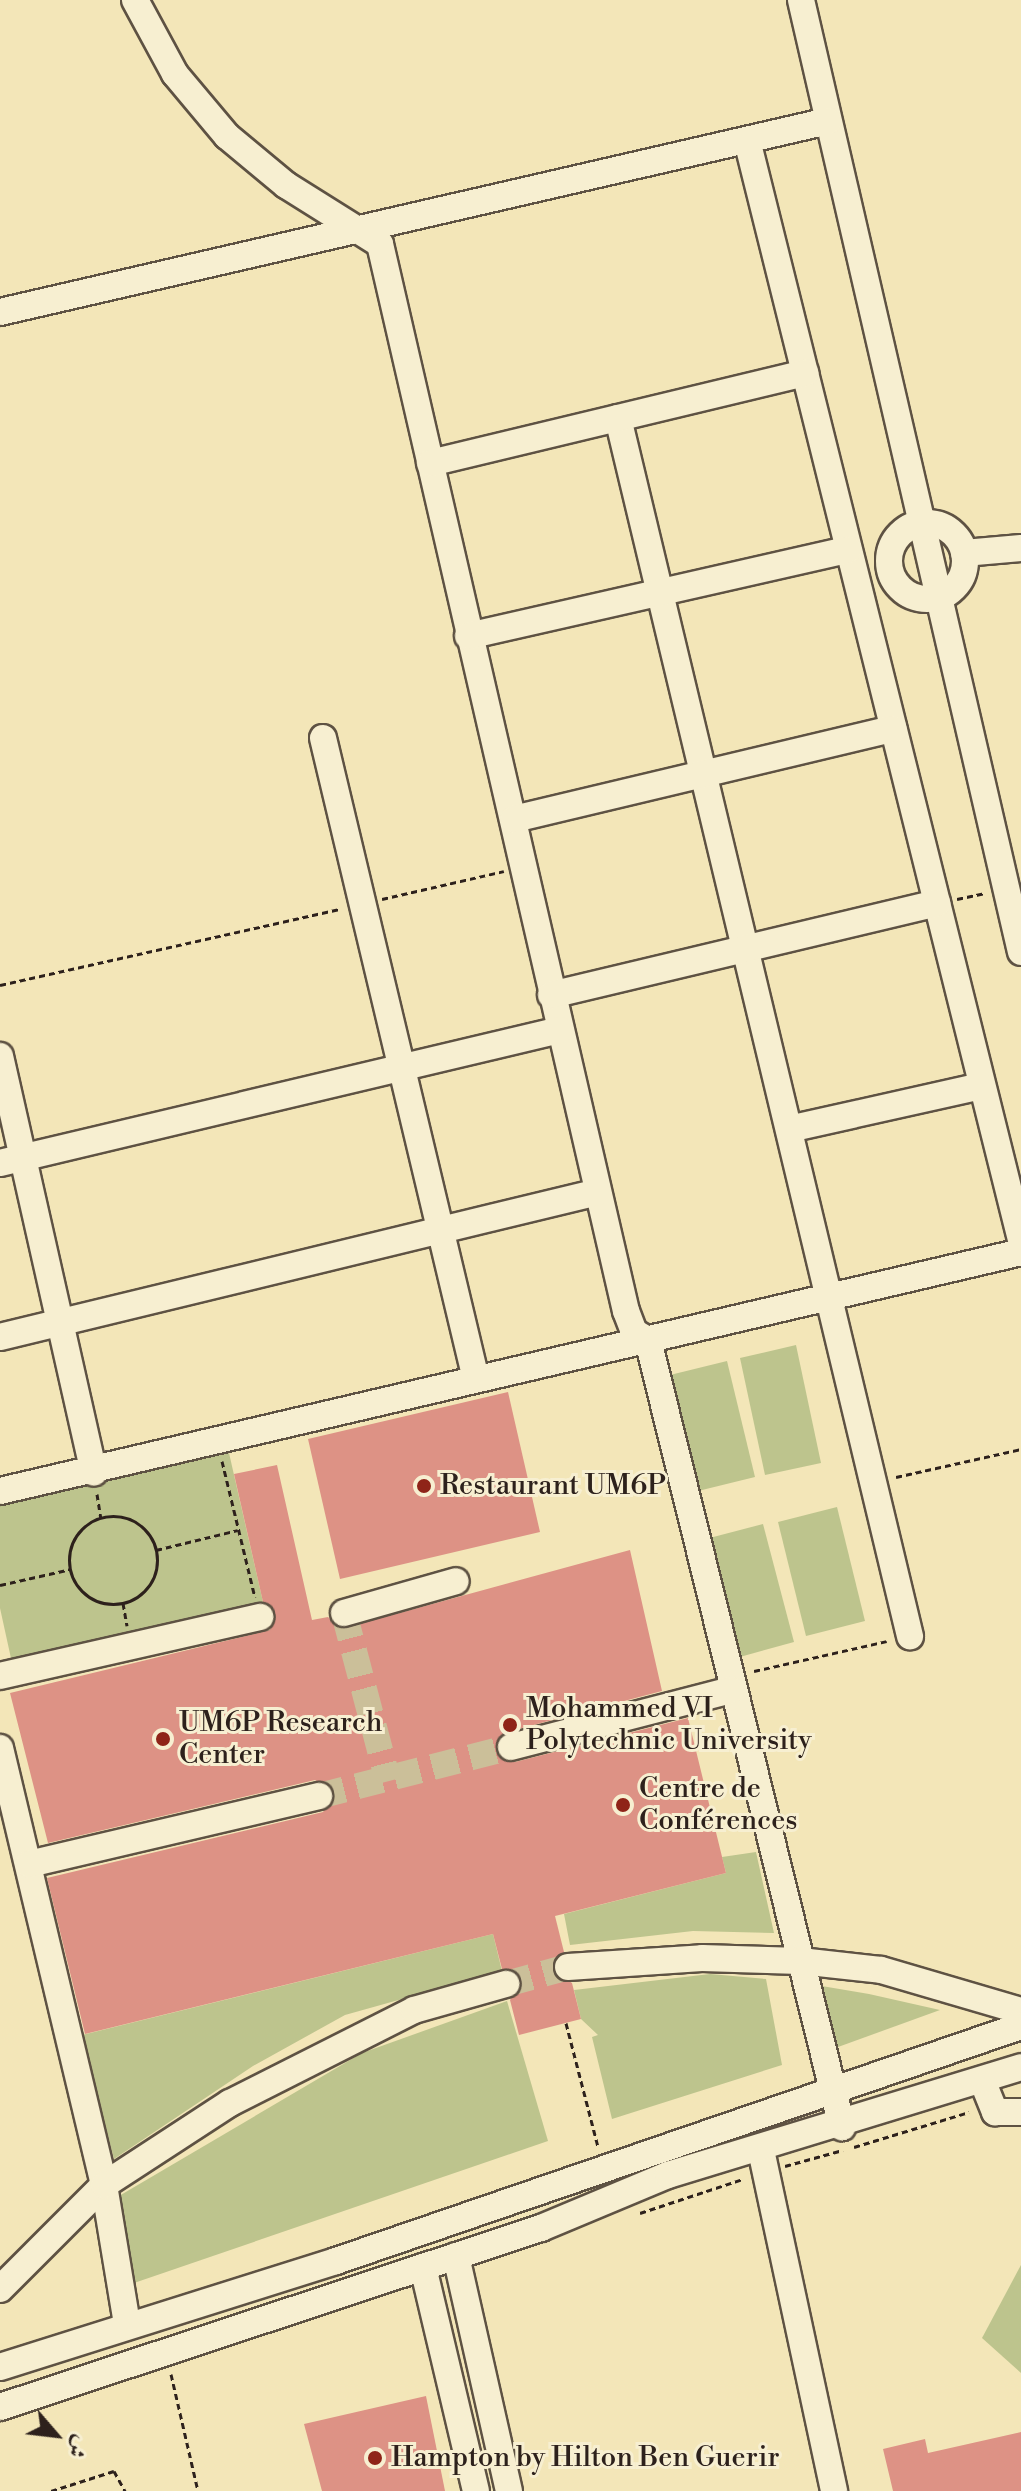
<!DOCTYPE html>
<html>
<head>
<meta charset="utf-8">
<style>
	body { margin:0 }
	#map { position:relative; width:1021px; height:2491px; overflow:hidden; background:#f3e6b8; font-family:"Libre Bodoni",Amiri,serif }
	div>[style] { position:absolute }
	.green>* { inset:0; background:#bdc48d }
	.building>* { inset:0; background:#dd9285 }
	.minor-tunnel>* { height:26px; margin-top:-13px; transform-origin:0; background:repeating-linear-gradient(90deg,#cbbf99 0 26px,transparent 0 39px) }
	.path>* { height:3px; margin-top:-1.5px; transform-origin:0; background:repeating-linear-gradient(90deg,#2d211c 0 6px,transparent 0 10px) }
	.path>.ring { margin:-1.5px; padding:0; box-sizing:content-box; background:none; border:3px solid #2d211c; border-radius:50% }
	.roads { filter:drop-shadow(2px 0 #5e5243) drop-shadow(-2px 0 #5e5243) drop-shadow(0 2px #5e5243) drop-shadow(0 -2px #5e5243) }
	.minor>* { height:26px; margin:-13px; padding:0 13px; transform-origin:13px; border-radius:13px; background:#f7efd1 }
	.minor>.ring { margin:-13px; padding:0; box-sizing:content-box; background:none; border:26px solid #f7efd1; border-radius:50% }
	.dots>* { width:22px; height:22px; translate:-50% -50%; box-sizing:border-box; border:4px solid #f7efd1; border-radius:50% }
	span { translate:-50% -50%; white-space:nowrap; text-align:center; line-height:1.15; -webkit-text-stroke:6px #f7efd1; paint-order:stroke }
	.poi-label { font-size:28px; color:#2d211c }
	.left { translate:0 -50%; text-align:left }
	.north { position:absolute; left:16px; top:2395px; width:80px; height:80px; -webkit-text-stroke:6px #f7efd1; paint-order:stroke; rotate:118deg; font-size:22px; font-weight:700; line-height:32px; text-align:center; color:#2d211c }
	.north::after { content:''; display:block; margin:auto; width:28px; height:36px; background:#2d211c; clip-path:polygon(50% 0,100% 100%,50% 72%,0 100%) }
</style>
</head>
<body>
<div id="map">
	<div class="green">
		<div style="clip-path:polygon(796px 1345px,821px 1463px,765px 1475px,740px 1358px)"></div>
		<div style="clip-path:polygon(727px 1361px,755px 1477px,698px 1491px,670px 1375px)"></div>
		<div style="clip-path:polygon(229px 1453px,263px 1602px,12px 1663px,0 1608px,0 1504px)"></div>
		<div style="clip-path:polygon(837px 1507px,865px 1621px,806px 1636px,778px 1522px)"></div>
		<div style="clip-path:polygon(763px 1524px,794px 1642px,729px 1660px,698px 1541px)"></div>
		<div style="clip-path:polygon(756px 1852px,774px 1933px,693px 1931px,570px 1945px,564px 1914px,726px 1873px,722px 1857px)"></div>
		<div style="clip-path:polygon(493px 1934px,502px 1971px,345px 2015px,253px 2066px,114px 2159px,82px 2035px)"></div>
		<div style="clip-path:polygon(710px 1974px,766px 1979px,782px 2065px,612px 2119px,592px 2037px,598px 2035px,581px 2019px,574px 1990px)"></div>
		<div style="clip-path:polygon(798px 1982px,869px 1994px,940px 2010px,816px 2055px)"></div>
		<div style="clip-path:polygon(507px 2001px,548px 2141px,134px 2283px,119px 2196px,362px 2053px)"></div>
		<div style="clip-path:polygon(1021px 2265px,1021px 2373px,982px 2338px)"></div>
	</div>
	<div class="building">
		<div style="clip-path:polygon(508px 1392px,540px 1532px,340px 1579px,308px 1439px)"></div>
		<div style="clip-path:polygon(277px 1465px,312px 1620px,328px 1617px,341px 1629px,630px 1550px,662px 1691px,507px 1732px,496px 1752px,515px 1762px,688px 1718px,726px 1873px,555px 1916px,564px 1952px,552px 1969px,572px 1983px,581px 2019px,519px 2035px,510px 2000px,522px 1980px,502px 1969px,493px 1934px,85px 2034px,47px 1878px,323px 1812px,335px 1793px,315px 1780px,48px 1843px,10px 1693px,270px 1630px,275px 1613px,263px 1602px,234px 1474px)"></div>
		<div style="clip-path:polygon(426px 2396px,445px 2491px,322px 2491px,304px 2424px)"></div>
		<div style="clip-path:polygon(1021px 2432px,1021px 2491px,893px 2491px,883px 2449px,925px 2439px,928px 2453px)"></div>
	</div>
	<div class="minor-tunnel">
		<div style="left:344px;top:1613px;width:174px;rotate:75.3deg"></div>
		<div style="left:319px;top:1796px;width:198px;rotate:-14.3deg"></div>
		<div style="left:506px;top:1984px;width:64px;rotate:-15.3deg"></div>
	</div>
	<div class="path">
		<div style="left:382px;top:899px;width:125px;rotate:-12.9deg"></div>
		<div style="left:957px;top:899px;width:29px;rotate:-12deg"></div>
		<div style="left:0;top:985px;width:348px;rotate:-12.6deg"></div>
		<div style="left:222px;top:1461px;width:140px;rotate:76.4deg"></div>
		<div style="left:896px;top:1477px;width:128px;rotate:-12.6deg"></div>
		<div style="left:97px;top:1494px;width:24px;rotate:81deg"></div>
		<div class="ring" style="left:69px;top:1516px;width:85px;height:85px"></div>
		<div style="left:156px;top:1550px;width:84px;rotate:-13.7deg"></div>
		<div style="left:0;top:1585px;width:73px;rotate:-12.7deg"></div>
		<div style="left:123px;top:1603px;width:23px;rotate:80deg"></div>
		<div style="left:754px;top:1671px;width:136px;rotate:-12.7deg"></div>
		<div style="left:566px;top:2023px;width:128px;rotate:75.5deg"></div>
		<div style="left:854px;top:2147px;width:120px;rotate:-16.9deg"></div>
		<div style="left:785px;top:2166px;width:60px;rotate:-15.4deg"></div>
		<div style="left:640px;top:2213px;width:108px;rotate:-18.3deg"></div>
		<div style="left:171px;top:2374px;width:120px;rotate:77deg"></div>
		<div style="left:51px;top:2491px;width:66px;rotate:-17.6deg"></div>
		<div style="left:114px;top:2471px;width:23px;rotate:61deg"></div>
	</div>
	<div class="roads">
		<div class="minor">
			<div style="left:135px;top:0;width:84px;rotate:61.6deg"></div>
			<div style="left:175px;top:74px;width:81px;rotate:50deg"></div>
			<div style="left:227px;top:136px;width:77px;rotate:39.7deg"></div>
			<div style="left:286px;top:185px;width:111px;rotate:32.1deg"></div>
			<div style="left:380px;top:244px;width:1095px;rotate:77.02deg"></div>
			<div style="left:626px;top:1311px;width:22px;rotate:69deg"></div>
			<div style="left:634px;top:1332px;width:16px;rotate:30deg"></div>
			<div style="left:648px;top:1340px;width:811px;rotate:76.15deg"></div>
			<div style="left:801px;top:0;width:977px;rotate:76.99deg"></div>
			<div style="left:747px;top:140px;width:1134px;rotate:76.01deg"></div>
			<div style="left:0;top:312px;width:850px;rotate:-12.99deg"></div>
			<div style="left:618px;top:418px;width:1253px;rotate:76.52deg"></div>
			<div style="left:430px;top:463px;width:386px;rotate:-13.5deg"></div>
			<div class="ring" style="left:889px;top:523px;width:50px;height:50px"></div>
			<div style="left:964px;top:553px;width:57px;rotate:-5deg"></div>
			<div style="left:468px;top:636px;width:390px;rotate:-12.8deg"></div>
			<div style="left:323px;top:738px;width:659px;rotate:76.58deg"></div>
			<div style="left:514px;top:819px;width:390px;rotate:-13.4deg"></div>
			<div style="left:551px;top:995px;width:397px;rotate:-13.4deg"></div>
			<div style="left:0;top:1056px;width:427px;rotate:77.3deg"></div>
			<div style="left:789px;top:1129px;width:197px;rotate:-12.6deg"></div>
			<div style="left:0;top:1163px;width:576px;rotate:-13.36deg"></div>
			<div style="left:0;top:1337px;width:615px;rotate:-13.63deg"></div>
			<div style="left:0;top:1491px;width:1049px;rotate:-13.17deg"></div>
			<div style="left:344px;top:1613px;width:116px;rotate:-15.9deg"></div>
			<div style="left:0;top:1676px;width:267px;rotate:-12.8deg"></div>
			<div style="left:511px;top:1747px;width:227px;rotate:-14.5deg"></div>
			<div style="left:0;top:1748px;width:449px;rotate:76.6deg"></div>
			<div style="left:104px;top:2185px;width:141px;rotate:80.6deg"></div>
			<div style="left:29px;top:1864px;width:298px;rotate:-13.2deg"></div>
			<div style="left:568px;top:1967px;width:134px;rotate:-3.8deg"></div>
			<div style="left:702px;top:1958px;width:98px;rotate:1.8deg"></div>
			<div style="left:800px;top:1961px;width:81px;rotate:6.3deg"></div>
			<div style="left:881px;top:1970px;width:146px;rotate:16.3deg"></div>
			<div style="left:982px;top:2080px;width:35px;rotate:68deg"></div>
			<div style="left:995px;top:2112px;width:26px"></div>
			<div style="left:761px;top:2150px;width:349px;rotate:77.9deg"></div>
			<div style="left:456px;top:2256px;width:241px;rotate:77.3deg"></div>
			<div style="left:423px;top:2267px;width:230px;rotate:76.7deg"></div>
			<div style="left:0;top:2289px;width:147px;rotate:-45deg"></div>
			<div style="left:104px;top:2185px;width:150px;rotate:-33.1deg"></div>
			<div style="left:230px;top:2103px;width:206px;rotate:-26.8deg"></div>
			<div style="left:414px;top:2010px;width:96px;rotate:-15.8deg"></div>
			<div style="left:0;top:2367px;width:352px;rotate:-17.5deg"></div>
			<div style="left:336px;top:2261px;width:724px;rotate:-18.94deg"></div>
			<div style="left:0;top:2407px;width:570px;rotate:-18.31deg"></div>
			<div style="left:541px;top:2228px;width:138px;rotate:-22.7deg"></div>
			<div style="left:668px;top:2175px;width:369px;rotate:-17deg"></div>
		</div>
	</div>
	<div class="dots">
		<div style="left:424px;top:1486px;background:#8f2418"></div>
		<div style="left:510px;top:1725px;background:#8f2418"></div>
		<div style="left:163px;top:1739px;background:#8f2418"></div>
		<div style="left:623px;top:1805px;background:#8f2418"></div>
		<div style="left:375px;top:2458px;background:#8f2418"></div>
	</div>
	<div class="poi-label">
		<span class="left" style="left:440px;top:1486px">Restaurant UM6P</span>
		<span class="left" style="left:526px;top:1725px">Mohammed VI<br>Polytechnic University</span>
		<span class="left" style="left:179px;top:1739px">UM6P Research<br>Center</span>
		<span class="left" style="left:639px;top:1805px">Centre de<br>Conférences</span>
		<span class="left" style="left:391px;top:2458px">Hampton by Hilton Ben Guerir</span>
	</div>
	<div class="north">ش</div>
</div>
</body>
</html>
